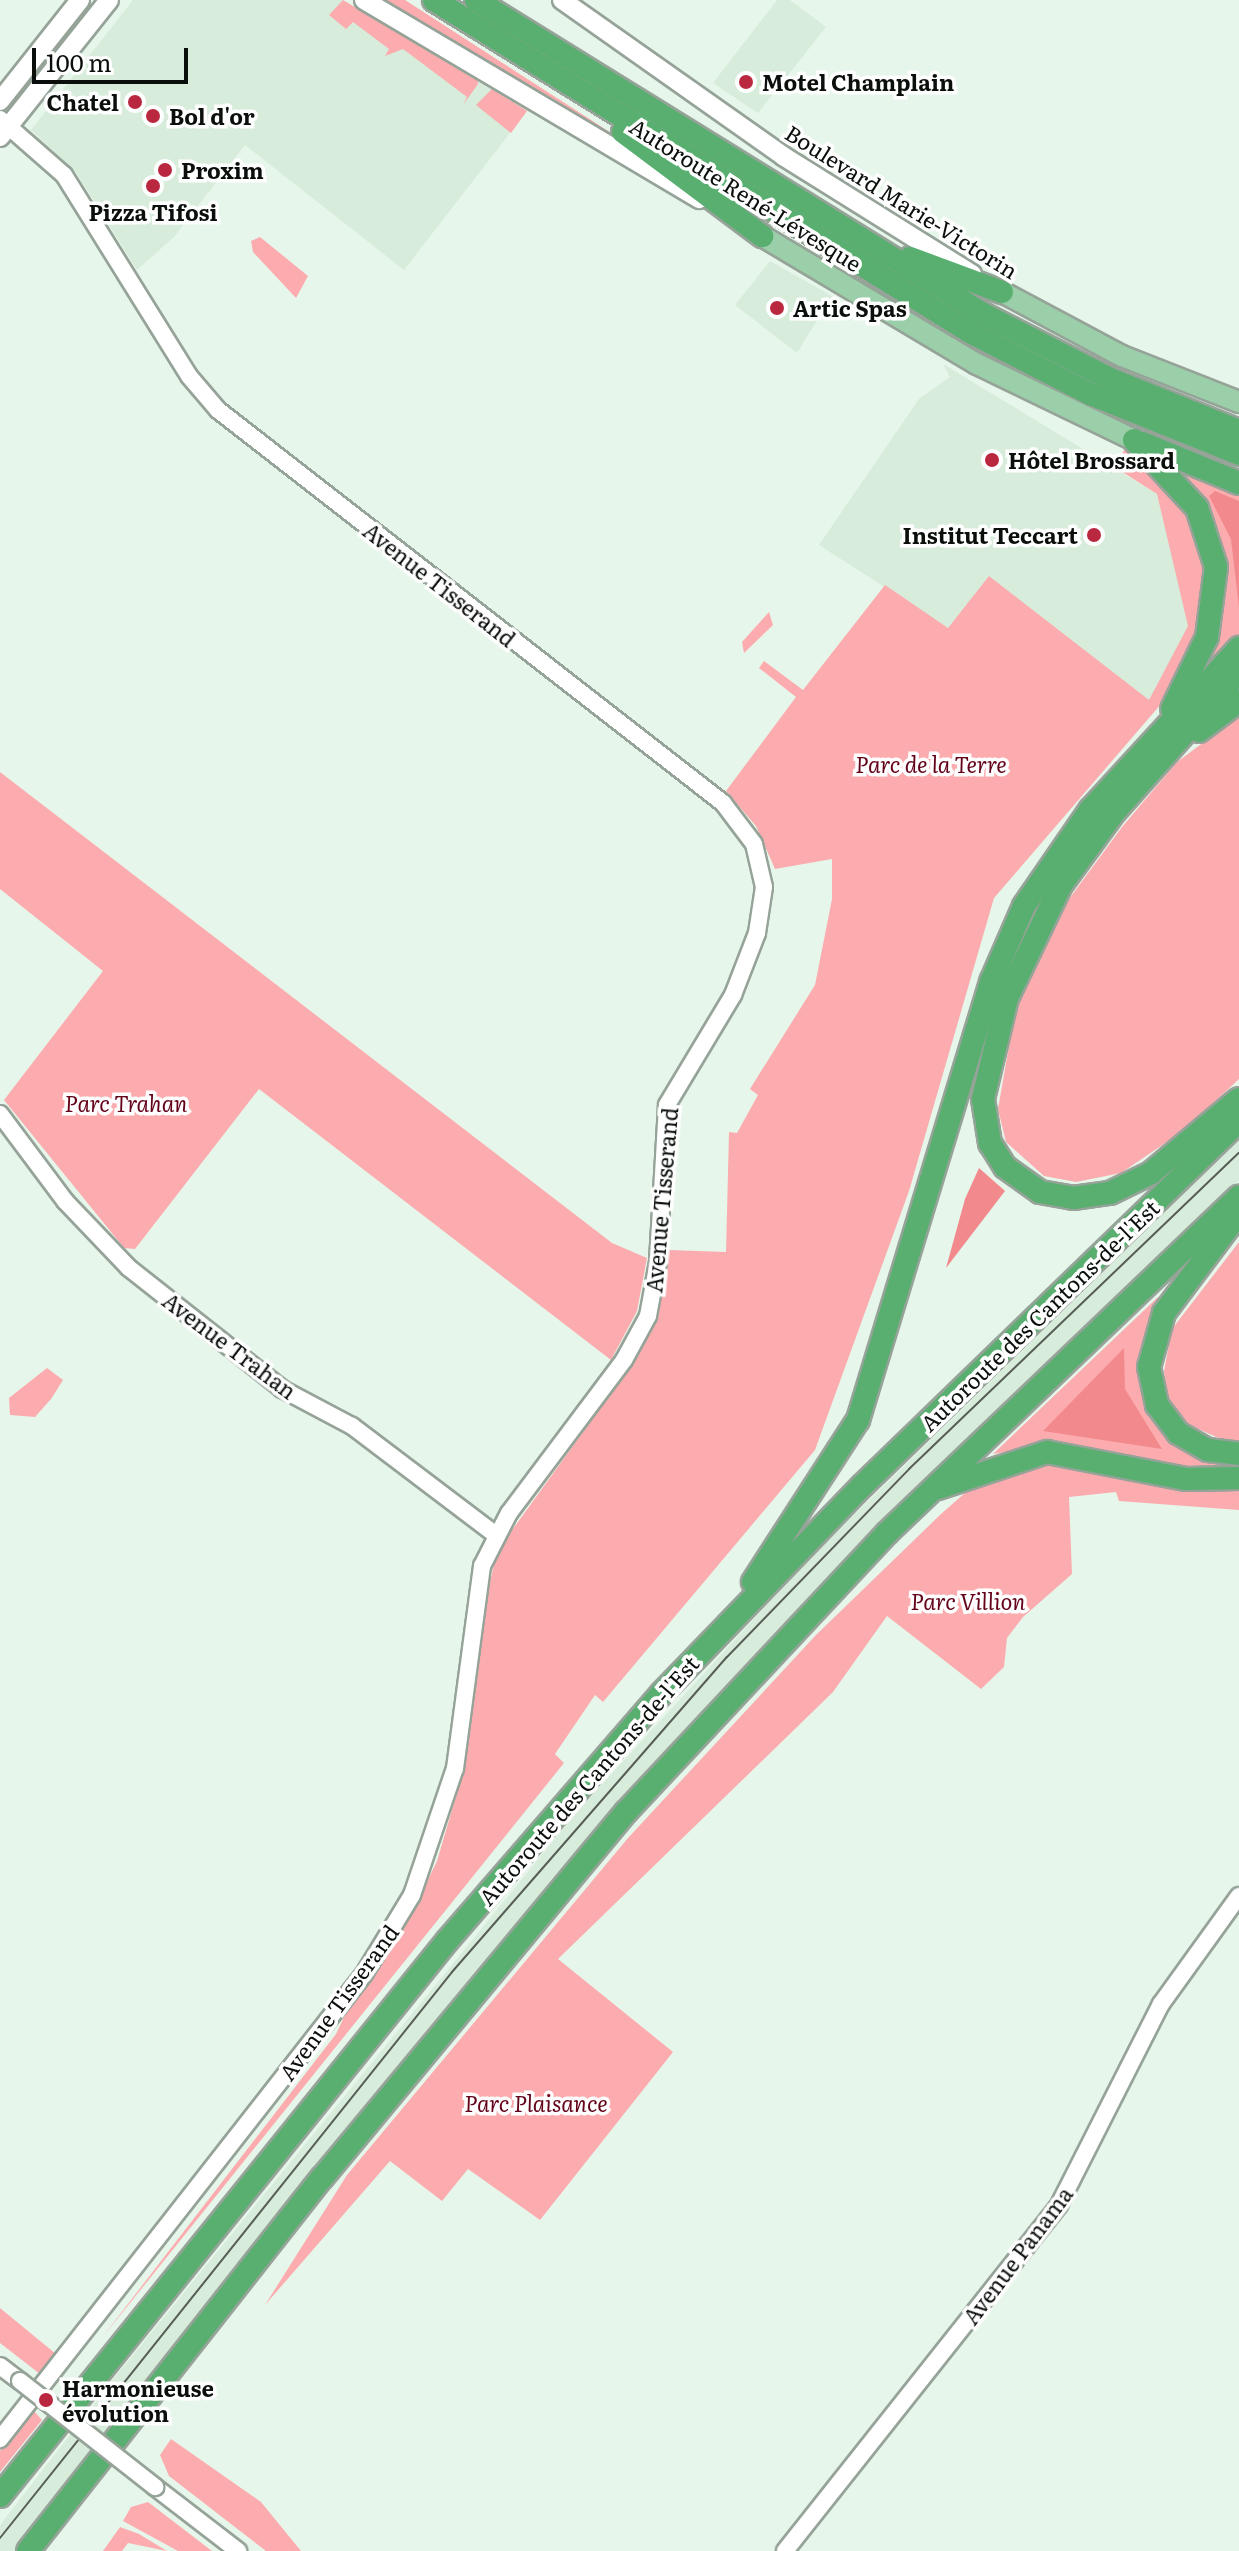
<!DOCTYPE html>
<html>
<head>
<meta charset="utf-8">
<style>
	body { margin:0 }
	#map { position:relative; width:1239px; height:2551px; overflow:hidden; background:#e7f6ea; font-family:Literata,serif }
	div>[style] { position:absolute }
	.built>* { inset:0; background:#d7ecda }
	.green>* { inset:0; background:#fcacae }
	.water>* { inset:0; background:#f1898d }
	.roads { filter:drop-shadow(2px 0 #96a398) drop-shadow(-2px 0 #96a398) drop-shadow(0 2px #96a398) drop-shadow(0 -2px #96a398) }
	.tertiary>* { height:16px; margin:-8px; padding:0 8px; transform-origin:8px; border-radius:8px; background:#fff }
	.secondary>* { height:18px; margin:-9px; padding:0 9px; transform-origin:9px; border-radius:9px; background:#fff }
	.primary>* { height:20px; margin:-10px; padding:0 10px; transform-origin:10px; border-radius:10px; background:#9bcfa9 }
	.motorway>* { height:22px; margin:-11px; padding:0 11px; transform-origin:11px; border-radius:11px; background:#58af70 }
	.tram>* { height:2px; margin:-1px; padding:0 1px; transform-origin:1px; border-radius:1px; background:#575e58 }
	.bridges { filter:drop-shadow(2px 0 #96a398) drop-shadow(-2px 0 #96a398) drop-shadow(0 2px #96a398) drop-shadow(0 -2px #96a398) }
	.tertiary-bridge>* { height:16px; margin:-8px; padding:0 8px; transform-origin:8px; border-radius:8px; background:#fff }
	.dots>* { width:22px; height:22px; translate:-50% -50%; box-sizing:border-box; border:4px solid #fefefe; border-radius:50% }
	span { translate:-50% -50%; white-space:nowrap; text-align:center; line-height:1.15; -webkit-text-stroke:7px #fefefe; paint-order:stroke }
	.poi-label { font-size:22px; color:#0b0f0b; font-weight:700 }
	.left { translate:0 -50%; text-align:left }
	.right { translate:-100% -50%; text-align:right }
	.street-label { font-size:22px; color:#0b0f0b }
	.park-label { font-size:22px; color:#630319; font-style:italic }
	.scale { position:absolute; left:32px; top:48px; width:156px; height:36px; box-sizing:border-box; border:4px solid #0b0f0b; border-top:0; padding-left:10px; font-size:24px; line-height:28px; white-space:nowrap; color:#0b0f0b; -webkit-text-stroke:6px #fefefe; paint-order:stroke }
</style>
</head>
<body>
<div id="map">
	<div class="built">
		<div style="clip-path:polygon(133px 0,343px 0,527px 111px,404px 270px,245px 145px,174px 237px,137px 270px,76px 172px,31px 130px)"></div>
		<div style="clip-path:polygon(777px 0,790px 0,826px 27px,758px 113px,713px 83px)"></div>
		<div style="clip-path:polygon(770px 261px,832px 296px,797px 353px,735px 305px)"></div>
		<div style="clip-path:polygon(943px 364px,1157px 494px,1189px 626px,1149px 701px,989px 577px,948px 628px,819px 545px,919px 399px,950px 377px)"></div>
		<div style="clip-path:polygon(1239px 1140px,1239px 1180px,872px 1531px,611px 1812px,211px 2296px,15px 2551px,0 2551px,0 2525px,115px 2377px,581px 1807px,811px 1557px)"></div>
	</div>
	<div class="green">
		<div style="clip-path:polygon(343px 0,478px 81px,478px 84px,463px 105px,467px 97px,403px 49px,385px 56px,389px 49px,353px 22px,346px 29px,329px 15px)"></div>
		<div style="clip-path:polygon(376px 0,405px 0,619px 138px,616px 143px)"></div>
		<div style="clip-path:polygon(492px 89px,527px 111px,511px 133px,476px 105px)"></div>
		<div style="clip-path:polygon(260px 237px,308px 276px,296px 298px,253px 252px,251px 241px)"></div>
		<div style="clip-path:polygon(1124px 450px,1141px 460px,1199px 525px,1210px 602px,1180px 682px,994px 898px,909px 1191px,815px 1450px,603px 1702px,595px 1695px,555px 1754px,564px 1763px,101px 2339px,336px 2034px,345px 2015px,161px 2247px,370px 1978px,410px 1917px,437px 1861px,462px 1776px,479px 1631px,497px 1551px,638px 1356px,658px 1317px,669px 1250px,726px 1252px,729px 1132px,737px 1133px,758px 1095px,750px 1089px,815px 985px,832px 899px,832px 859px,775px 869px,756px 826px,726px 791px,796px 697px,759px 668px,764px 661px,803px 690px,885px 585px,948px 628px,989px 576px,1149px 700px,1188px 626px,1157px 494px,1116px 468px)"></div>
		<div style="clip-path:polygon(1169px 460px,1239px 490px,1239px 641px,1196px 690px,1222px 614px,1223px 554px,1204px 504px)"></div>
		<div style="clip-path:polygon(769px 612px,773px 625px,744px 653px,742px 642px)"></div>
		<div style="clip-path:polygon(1239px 716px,1239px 1079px,1186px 1129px,1121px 1173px,1076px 1182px,1044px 1176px,1006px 1142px,998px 1109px,1016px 1006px,1066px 903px,1122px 827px,1177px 762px)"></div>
		<div style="clip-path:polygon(0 772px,612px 1243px,647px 1258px,637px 1311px,611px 1360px,259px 1089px,135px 1249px,124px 1248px,4px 1100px,103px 971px,0 889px)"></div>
		<div style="clip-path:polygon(1239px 1242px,1239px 1442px,1230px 1443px,1187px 1424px,1168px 1399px,1164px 1371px,1172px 1329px)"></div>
		<div style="clip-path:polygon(1158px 1297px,1164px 1301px,1155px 1416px,1239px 1462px,1239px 1472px,1031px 1448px,993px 1454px)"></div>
		<div style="clip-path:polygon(47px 1368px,63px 1380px,51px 1399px,35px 1417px,10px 1415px,9px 1398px)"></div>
		<div style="clip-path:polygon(1040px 1461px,1239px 1485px,1239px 1510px,1119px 1501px,1116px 1492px,1069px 1497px,1072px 1574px,1023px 1617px,1007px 1638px,1004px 1667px,981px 1689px,887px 1616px,833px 1692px,558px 1959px,673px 2052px,540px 2220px,468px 2169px,442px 2201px,390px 2161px,265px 2305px,347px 2175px,628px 1838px,816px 1635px,941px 1514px,974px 1485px)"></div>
		<div style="clip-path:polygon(0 2308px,56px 2354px,40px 2374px,0 2343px)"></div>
		<div style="clip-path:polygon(34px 2411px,42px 2420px,0 2472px,0 2451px)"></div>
		<div style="clip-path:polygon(171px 2439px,261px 2502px,301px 2551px,266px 2551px,169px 2476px,160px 2455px)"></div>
		<div style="clip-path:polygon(148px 2502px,212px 2551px,178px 2551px,123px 2521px,131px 2507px)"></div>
		<div style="clip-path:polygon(120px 2527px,139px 2534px,167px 2551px,128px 2543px,122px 2551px,103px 2551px)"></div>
	</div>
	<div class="water">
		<div style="clip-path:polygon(1215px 491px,1239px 501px,1239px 608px,1231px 539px,1209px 496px)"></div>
		<div style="clip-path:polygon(979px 1168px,1005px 1191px,946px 1268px,965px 1199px)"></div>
		<div style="clip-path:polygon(1124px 1348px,1125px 1389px,1162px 1449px,1043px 1431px)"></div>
	</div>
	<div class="roads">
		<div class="tertiary">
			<div style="left:0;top:119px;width:85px;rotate:41.2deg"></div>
			<div style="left:64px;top:175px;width:237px;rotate:58.1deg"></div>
			<div style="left:189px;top:376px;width:45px;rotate:49.5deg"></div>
			<div style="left:218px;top:410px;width:640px;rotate:37.89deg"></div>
			<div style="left:723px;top:803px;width:51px;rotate:52.9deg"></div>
			<div style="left:754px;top:844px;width:44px;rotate:76.9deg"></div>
			<div style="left:764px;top:887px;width:47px;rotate:98.7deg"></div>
			<div style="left:757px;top:933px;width:66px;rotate:111.2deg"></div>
			<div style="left:733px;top:995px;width:128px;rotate:121deg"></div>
			<div style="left:667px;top:1105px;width:157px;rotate:93.3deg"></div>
			<div style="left:658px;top:1262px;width:55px;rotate:100.5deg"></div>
			<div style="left:648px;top:1316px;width:50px;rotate:118.6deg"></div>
			<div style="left:624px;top:1360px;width:191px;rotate:126.9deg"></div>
			<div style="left:509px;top:1513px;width:59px;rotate:117deg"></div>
			<div style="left:482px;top:1566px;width:204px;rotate:97.6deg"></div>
			<div style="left:455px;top:1768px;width:134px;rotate:108.7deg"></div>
			<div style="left:412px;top:1895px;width:92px;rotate:121.3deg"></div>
			<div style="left:364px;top:1974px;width:591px;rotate:128.05deg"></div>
			<div style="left:0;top:1114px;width:109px;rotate:53.2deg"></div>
			<div style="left:65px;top:1201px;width:93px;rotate:46.3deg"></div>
			<div style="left:129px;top:1268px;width:195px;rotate:38.3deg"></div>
			<div style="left:282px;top:1389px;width:79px;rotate:27.9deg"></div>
			<div style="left:352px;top:1426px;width:181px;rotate:37.1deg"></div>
			<div style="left:0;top:2366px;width:25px;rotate:37deg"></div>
			<div style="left:155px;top:2487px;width:105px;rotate:37.6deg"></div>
			<div style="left:785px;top:2551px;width:441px;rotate:-51.6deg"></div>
			<div style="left:1059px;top:2205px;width:225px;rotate:-63.1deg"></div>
			<div style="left:1161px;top:2004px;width:133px;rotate:-54.2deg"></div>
		</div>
		<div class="secondary">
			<div style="left:364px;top:0;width:390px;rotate:30.7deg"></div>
			<div style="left:562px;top:0;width:271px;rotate:35.2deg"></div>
			<div style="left:783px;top:156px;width:223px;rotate:32deg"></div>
			<div style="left:0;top:101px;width:129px;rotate:-51.6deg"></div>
			<div style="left:0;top:137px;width:175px;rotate:-51.5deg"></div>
		</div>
		<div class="primary">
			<div style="left:762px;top:236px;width:250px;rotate:30.8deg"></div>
			<div style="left:977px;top:364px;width:174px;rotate:25.8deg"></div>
			<div style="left:1002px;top:292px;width:136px;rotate:28.1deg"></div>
			<div style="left:1122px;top:356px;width:126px;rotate:21.5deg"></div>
		</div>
		<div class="motorway">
			<div style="left:434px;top:0;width:630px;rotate:31.77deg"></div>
			<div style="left:970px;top:332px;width:135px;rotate:27.3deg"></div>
			<div style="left:1090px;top:394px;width:161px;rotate:21.9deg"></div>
			<div style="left:476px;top:0;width:596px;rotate:31.77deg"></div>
			<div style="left:983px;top:314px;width:143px;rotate:27.1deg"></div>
			<div style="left:1110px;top:379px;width:139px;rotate:22deg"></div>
			<div style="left:623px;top:132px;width:174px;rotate:36.8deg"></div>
			<div style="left:910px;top:258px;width:98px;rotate:20.3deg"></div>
			<div style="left:1134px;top:440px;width:93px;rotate:47.2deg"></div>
			<div style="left:1197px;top:508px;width:62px;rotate:72.1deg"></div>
			<div style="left:1216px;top:567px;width:71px;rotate:97.3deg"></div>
			<div style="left:1207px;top:637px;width:80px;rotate:115.9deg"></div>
			<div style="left:1142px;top:443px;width:105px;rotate:22.4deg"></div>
			<div style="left:1239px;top:672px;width:186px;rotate:131.7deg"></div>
			<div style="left:1115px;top:811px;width:92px;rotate:126.1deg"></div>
			<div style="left:1061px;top:885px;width:125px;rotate:115.5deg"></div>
			<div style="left:1007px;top:998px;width:104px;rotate:103.4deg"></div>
			<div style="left:983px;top:1099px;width:45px;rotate:81deg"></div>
			<div style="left:990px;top:1143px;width:28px;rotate:58deg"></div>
			<div style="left:1005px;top:1167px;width:43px;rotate:35.5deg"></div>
			<div style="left:1040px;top:1192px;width:34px;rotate:10deg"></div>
			<div style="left:1073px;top:1198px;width:37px;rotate:-8deg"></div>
			<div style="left:1110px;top:1193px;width:46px;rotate:-26deg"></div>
			<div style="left:1151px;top:1173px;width:115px;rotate:-40.1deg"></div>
			<div style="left:1199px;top:731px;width:50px;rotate:-36.9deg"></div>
			<div style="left:1239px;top:1213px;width:125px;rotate:126.9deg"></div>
			<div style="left:1164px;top:1313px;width:56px;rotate:105.5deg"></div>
			<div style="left:1149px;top:1367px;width:39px;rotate:78deg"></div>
			<div style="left:1157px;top:1405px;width:35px;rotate:53deg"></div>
			<div style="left:1178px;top:1433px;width:34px;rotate:30deg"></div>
			<div style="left:1208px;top:1450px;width:31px;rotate:7deg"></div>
			<div style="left:938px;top:1488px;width:115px;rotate:-18.3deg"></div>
			<div style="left:1047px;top:1452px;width:142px;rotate:11deg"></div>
			<div style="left:1186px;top:1479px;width:53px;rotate:-1.1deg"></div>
			<div style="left:753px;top:1582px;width:193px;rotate:-57.1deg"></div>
			<div style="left:858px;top:1420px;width:458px;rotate:-73.1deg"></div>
			<div style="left:991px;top:982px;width:83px;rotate:-66.5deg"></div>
			<div style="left:1024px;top:906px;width:118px;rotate:-55.4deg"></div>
			<div style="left:1091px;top:809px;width:219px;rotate:-47.4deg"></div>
			<div style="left:0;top:2496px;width:713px;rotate:-51.15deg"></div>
			<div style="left:447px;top:1941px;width:327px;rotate:-49.1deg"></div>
			<div style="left:661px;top:1694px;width:289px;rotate:-46deg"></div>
			<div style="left:862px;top:1486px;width:525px;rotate:-44.07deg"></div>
			<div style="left:28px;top:2551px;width:475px;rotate:-51.8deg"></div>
			<div style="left:322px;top:2178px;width:476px;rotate:-50.3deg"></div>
			<div style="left:626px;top:1812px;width:382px;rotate:-46.9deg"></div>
			<div style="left:887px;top:1533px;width:487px;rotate:-43.7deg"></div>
		</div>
	</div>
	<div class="tram">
		<div style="left:0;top:2538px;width:724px;rotate:-51.39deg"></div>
		<div style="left:452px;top:1972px;width:418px;rotate:-48.9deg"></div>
		<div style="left:727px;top:1657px;width:262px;rotate:-45.9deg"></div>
		<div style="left:909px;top:1469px;width:457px;rotate:-43.8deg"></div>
	</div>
	<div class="bridges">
		<div class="tertiary-bridge">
			<div style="left:20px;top:2381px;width:172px;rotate:38.1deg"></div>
		</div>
	</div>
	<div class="dots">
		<div style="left:746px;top:82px;background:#b9283f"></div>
		<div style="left:135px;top:102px;background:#b9283f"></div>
		<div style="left:153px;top:116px;background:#b9283f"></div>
		<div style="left:165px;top:170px;background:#b9283f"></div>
		<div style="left:153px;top:186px;background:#b9283f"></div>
		<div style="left:777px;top:308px;background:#b9283f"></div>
		<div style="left:992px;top:460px;background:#b9283f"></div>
		<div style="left:1094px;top:535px;background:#b9283f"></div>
		<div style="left:46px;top:2400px;background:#b9283f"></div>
	</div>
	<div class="poi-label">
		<span class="left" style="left:762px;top:82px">Motel Champlain</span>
		<span class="right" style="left:119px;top:102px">Chatel</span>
		<span class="left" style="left:169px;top:116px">Bol d'or</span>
		<span class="left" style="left:181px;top:170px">Proxim</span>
		<span style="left:153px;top:212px">Pizza Tifosi</span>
		<span class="left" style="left:793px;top:308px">Artic Spas</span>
		<span class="left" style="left:1008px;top:460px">Hôtel Brossard</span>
		<span class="right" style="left:1078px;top:535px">Institut Teccart</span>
		<span class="left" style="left:62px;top:2400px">Harmonieuse<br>évolution</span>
	</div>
	<div class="street-label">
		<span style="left:746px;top:194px;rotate:32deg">Autoroute René-Lévesque</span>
		<span style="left:902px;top:201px;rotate:32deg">Boulevard Marie-Victorin</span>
		<span style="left:440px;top:584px;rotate:38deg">Avenue Tisserand</span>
		<span style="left:661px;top:1200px;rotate:-85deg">Avenue Tisserand</span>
		<span style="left:1039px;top:1315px;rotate:-44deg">Autoroute des Cantons-de-l'Est</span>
		<span style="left:230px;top:1345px;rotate:37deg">Avenue Trahan</span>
		<span style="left:588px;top:1780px;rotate:-49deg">Autoroute des Cantons-de-l'Est</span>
		<span style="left:338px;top:2002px;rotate:-54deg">Avenue Tisserand</span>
		<span style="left:1017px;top:2255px;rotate:-53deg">Avenue Panama</span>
	</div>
	<div class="park-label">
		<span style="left:931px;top:764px">Parc de la Terre</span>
		<span style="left:126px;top:1103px">Parc Trahan</span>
		<span style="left:968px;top:1601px">Parc Villion</span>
		<span style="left:536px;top:2103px">Parc Plaisance</span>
	</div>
	<div class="scale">100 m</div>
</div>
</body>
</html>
